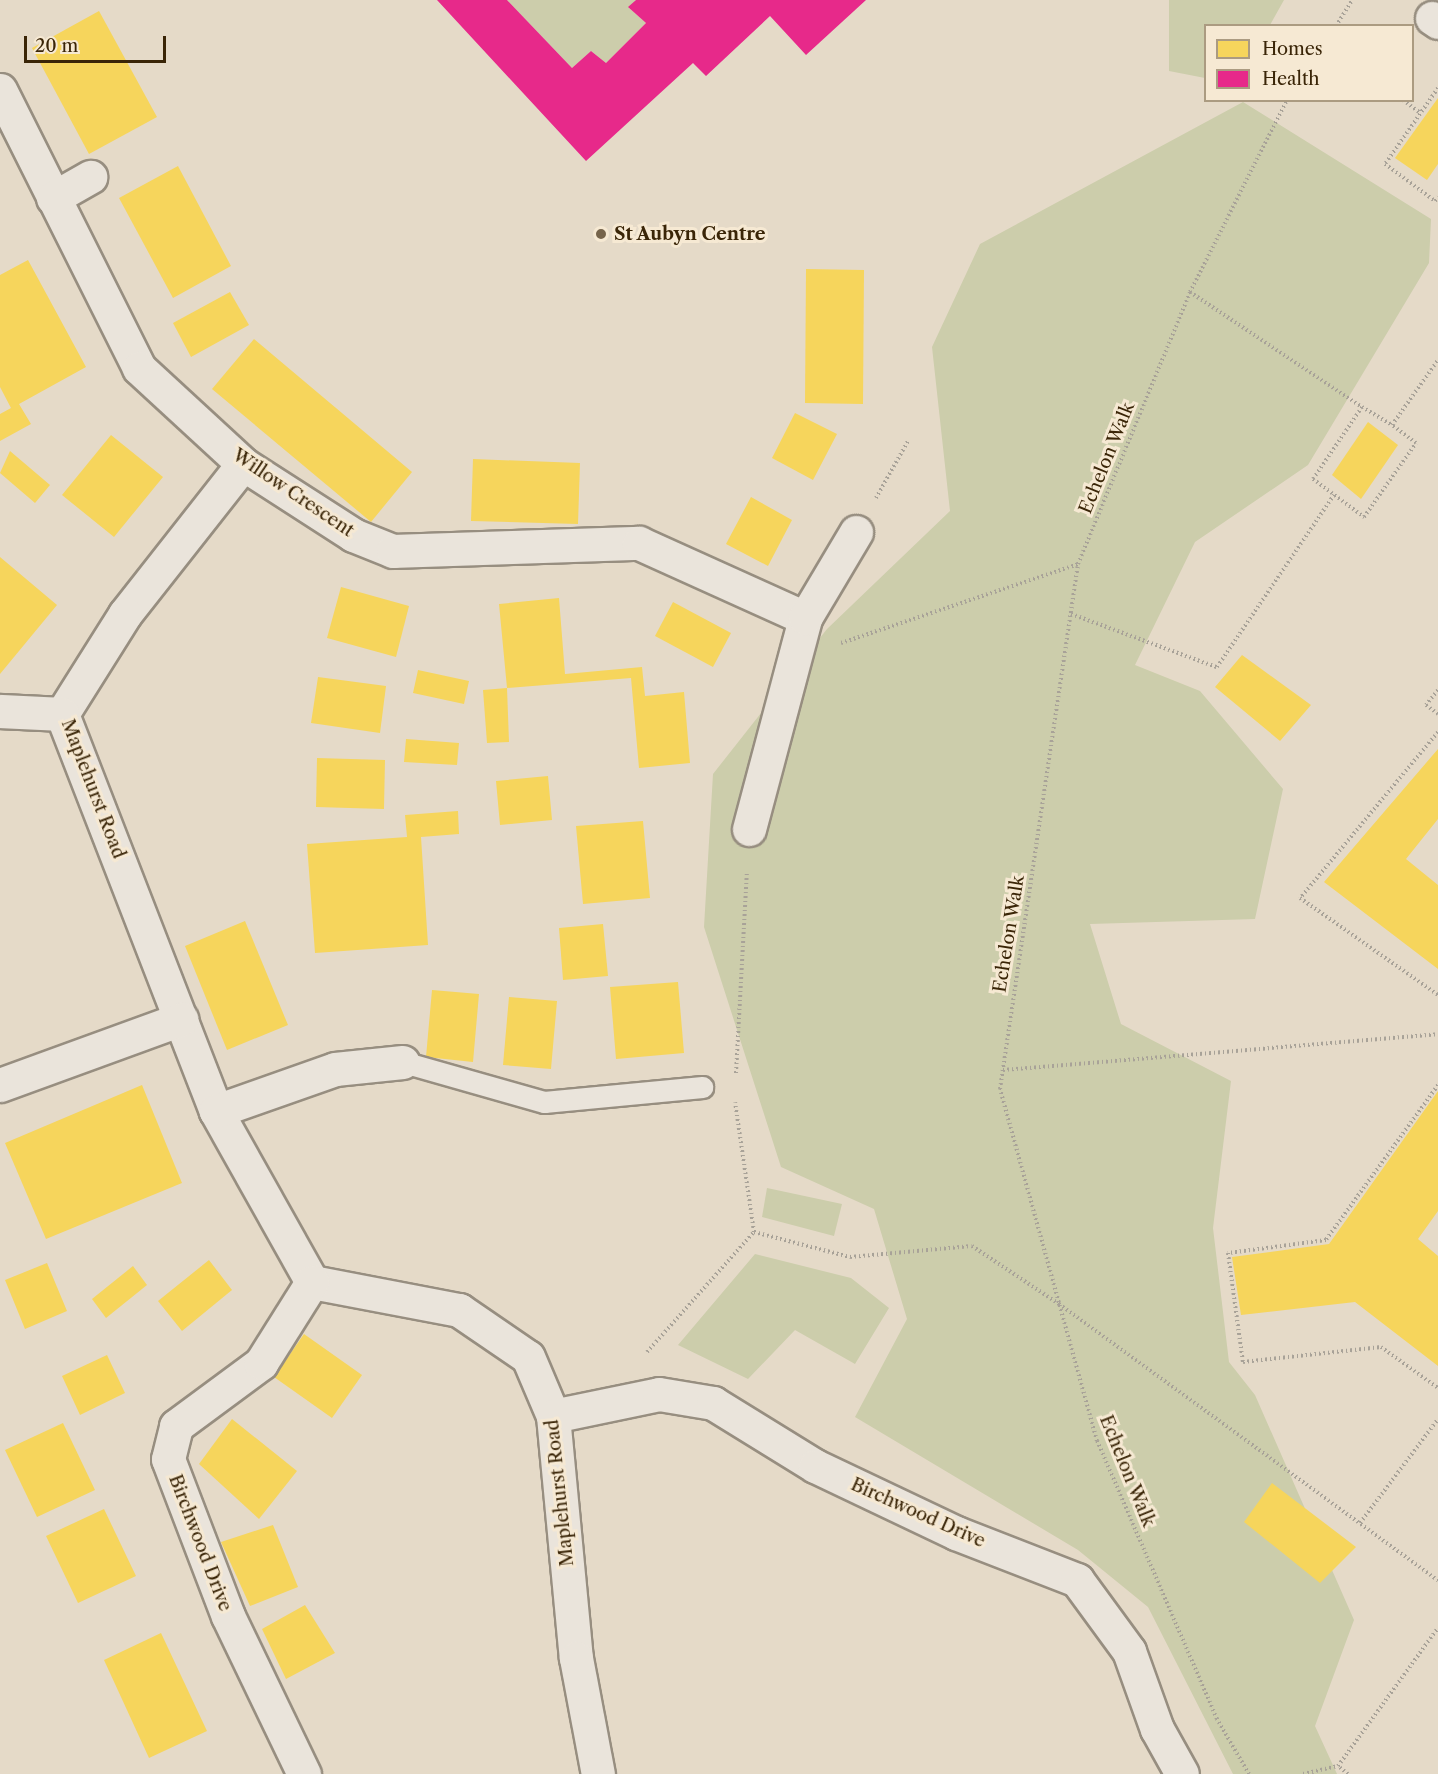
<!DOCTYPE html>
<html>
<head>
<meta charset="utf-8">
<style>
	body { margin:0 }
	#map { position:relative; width:1438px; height:1774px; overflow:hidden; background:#e5dac8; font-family:"Libre Caslon Text",serif }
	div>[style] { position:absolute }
	.green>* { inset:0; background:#cccdab }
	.homes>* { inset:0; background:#f6d55c }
	.health>* { inset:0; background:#e7298a }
	.path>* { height:4px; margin-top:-2px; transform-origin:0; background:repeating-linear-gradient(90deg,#a8a298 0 1.5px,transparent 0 4.5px) }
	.roads { filter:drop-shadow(2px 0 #978e80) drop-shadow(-2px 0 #978e80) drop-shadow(0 2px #978e80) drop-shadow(0 -2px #978e80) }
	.lane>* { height:21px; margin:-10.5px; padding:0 10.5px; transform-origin:10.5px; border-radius:10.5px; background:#eae4db }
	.street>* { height:33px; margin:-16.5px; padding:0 16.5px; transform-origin:16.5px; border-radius:16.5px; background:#eae4db }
	.dots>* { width:16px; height:16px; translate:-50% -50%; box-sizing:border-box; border:3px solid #f6e9d3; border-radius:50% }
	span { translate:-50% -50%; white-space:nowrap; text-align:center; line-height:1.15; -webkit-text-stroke:6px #f6e9d3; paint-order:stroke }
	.poi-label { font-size:18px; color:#3a2507; font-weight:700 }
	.left { translate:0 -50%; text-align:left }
	.street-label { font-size:18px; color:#3a2507 }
	.legend { position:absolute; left:1204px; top:24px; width:210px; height:78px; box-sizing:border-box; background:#f6e9d3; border:2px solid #ab9b81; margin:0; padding:8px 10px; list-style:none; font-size:18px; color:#3a2507 }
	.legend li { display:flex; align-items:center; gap:12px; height:30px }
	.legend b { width:30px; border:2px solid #ab9b81 }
	.scale { position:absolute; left:24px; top:36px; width:142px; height:27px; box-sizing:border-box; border:3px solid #3a2507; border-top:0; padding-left:8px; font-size:18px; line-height:21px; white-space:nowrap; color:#3a2507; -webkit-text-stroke:4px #f6e9d3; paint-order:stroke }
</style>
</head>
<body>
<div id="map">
	<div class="green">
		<div style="clip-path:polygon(507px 0,636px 0,629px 8px,646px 23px,606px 63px,591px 51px,572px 68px)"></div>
		<div style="clip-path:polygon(1169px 0,1284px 0,1270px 25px,1206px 26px,1205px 78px,1169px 71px)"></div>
		<div style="clip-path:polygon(1243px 102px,1431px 219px,1429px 263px,1308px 465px,1195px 542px,1135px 665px,1200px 691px,1283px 789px,1255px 919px,1090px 924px,1121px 1024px,1231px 1081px,1213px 1228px,1229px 1362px,1255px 1395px,1354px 1620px,1315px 1726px,1337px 1774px,1233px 1774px,1148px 1607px,1078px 1550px,855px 1417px,907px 1319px,874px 1209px,781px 1167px,704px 927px,713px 774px,827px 629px,950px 511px,932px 347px,980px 244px)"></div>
		<div style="clip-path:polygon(767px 1188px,842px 1204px,834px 1236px,762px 1217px)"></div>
		<div style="clip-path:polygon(755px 1254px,851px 1278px,889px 1308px,855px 1364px,795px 1330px,748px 1379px,678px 1345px)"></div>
	</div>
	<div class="homes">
		<div style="clip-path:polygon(99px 11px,157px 117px,89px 154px,32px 48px)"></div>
		<div style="clip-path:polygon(1438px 98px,1438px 164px,1427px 180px,1395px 158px)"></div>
		<div style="clip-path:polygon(178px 166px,231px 266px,173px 298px,119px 198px)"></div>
		<div style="clip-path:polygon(28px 260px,86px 367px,19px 404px,31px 424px,0 441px,0 414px,11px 408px,0 387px,0 275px)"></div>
		<div style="clip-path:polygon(806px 269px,864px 270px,863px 404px,805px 403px)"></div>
		<div style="clip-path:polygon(230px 292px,249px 325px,191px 357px,173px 323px)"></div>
		<div style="clip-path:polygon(254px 339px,412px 472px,371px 522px,212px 389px)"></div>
		<div style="clip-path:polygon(795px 413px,837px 434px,813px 480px,772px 458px)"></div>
		<div style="clip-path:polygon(1368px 422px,1398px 445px,1361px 499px,1332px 475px)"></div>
		<div style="clip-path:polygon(111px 435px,163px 477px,114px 537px,62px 495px)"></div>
		<div style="clip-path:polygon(10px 451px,50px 485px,35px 503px,0 473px)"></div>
		<div style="clip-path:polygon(473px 459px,580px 463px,578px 524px,471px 521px)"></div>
		<div style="clip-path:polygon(751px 497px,792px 520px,768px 566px,726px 544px)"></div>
		<div style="clip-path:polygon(0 557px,57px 605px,0 674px)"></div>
		<div style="clip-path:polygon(341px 587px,409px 606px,396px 657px,327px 638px)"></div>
		<div style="clip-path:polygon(559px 598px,565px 674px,642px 667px,645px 696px,684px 692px,690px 763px,639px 768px,631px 678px,507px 688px,499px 604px)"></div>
		<div style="clip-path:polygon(673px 602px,731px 633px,713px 667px,655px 636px)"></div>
		<div style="clip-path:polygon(1242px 655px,1311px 705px,1280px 741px,1215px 687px)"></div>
		<div style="clip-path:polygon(418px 670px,469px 681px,464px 704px,413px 693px)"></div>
		<div style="clip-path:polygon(318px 677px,386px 686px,380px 733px,311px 723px)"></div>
		<div style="clip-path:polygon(507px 688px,509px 742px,487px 743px,483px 690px)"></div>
		<div style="clip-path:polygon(406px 739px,459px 743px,457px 765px,404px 762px)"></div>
		<div style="clip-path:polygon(1438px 749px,1438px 819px,1406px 859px,1438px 885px,1438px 969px,1324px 882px)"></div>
		<div style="clip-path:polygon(317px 758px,385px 760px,384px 809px,316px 807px)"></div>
		<div style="clip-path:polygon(548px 776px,552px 820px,500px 825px,496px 781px)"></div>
		<div style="clip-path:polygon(458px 811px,459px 834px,421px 837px,428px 945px,315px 953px,307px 844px,407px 837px,405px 815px)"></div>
		<div style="clip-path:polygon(643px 821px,650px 898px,583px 904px,576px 826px)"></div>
		<div style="clip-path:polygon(245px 921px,288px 1025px,227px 1050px,185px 946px)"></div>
		<div style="clip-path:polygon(603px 924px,608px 976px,563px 980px,559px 928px)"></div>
		<div style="clip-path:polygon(678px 982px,684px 1053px,616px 1059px,610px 987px)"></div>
		<div style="clip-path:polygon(432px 990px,479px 994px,473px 1062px,426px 1057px)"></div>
		<div style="clip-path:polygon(509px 997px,557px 1001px,551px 1069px,503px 1065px)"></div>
		<div style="clip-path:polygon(142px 1085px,182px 1183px,46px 1239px,5px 1143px)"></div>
		<div style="clip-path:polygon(1438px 1091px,1438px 1211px,1418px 1239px,1438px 1256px,1438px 1366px,1355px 1302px,1241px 1315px,1232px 1257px,1329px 1244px)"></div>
		<div style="clip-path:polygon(209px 1260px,232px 1290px,182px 1331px,158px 1301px)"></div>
		<div style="clip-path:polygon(47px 1263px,67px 1311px,25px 1329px,5px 1280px)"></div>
		<div style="clip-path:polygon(133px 1266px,147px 1285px,106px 1318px,92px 1299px)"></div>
		<div style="clip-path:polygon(304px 1334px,362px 1375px,332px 1418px,274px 1377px)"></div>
		<div style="clip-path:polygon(107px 1355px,125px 1393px,80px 1415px,62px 1376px)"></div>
		<div style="clip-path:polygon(232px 1419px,297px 1471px,259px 1519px,199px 1464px)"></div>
		<div style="clip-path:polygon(63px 1423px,95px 1490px,37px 1517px,5px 1450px)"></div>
		<div style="clip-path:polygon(1272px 1483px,1356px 1547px,1320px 1583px,1244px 1522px)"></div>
		<div style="clip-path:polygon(104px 1509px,136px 1576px,78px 1603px,46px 1536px)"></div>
		<div style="clip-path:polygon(273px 1525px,298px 1587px,250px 1606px,221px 1542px)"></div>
		<div style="clip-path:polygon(305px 1605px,335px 1653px,286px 1679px,262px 1629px)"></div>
		<div style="clip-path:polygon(161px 1633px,207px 1731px,149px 1758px,104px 1660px)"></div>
	</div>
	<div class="health">
		<div style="clip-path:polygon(437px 0,507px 0,572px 68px,591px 51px,606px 63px,646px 23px,628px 7px,636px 0,866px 0,806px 55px,770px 16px,706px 76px,693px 63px,586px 161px)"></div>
	</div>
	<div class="path">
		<div style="left:1336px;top:26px;width:31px;rotate:-58deg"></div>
		<div style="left:1438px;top:88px;width:93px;rotate:124.9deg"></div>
		<div style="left:1385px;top:164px;width:62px;rotate:36.5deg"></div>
		<div style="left:1435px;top:201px;width:5px;rotate:-53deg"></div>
		<div style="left:1403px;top:100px;width:21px;rotate:37deg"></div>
		<div style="left:1190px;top:292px;width:207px;rotate:33.8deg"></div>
		<div style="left:1362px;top:407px;width:87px;rotate:124.2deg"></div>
		<div style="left:1313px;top:479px;width:64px;rotate:36.7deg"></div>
		<div style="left:1364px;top:517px;width:90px;rotate:-54.9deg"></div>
		<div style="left:1416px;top:443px;width:30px;rotate:-143deg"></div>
		<div style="left:1392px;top:425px;width:80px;rotate:-54.7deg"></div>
		<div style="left:1362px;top:407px;width:35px;rotate:31deg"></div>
		<div style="left:876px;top:498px;width:65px;rotate:-60.7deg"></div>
		<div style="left:1071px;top:614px;width:155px;rotate:20deg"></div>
		<div style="left:1217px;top:667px;width:208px;rotate:-55.8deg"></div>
		<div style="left:841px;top:643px;width:250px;rotate:-18.4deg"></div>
		<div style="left:1438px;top:690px;width:19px;rotate:129deg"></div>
		<div style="left:1426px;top:705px;width:15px;rotate:37deg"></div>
		<div style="left:1438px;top:732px;width:216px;rotate:129.7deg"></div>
		<div style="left:1300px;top:898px;width:169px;rotate:35.1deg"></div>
		<div style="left:1003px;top:1070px;width:436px;rotate:-4.7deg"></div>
		<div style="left:736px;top:1073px;width:202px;rotate:-86.9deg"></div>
		<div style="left:1438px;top:1085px;width:191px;rotate:125.9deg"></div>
		<div style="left:1326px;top:1240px;width:99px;rotate:172.4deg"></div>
		<div style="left:1228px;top:1253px;width:110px;rotate:82.2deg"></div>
		<div style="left:1243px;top:1362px;width:139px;rotate:-6.2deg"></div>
		<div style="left:1381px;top:1347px;width:70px;rotate:35.7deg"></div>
		<div style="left:754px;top:1232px;width:99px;rotate:14.6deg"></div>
		<div style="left:850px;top:1257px;width:122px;rotate:-5.2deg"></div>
		<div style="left:972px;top:1246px;width:105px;rotate:33.7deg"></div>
		<div style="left:1059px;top:1304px;width:469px;rotate:36.1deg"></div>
		<div style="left:647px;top:1352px;width:161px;rotate:-48.3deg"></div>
		<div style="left:754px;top:1232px;width:131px;rotate:-98.3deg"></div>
		<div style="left:1360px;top:1523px;width:130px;rotate:-53.1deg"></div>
		<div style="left:1249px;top:1774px;width:64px;rotate:-120.2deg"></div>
		<div style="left:1217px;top:1719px;width:303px;rotate:-113.3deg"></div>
		<div style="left:1097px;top:1441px;width:365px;rotate:-105.4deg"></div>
		<div style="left:1000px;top:1089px;width:531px;rotate:-81.55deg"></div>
		<div style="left:1078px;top:564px;width:294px;rotate:-67.6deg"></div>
		<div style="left:1190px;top:292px;width:215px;rotate:-63.2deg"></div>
		<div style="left:1303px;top:1774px;width:36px;rotate:-13deg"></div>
		<div style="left:1348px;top:1774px;width:13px;rotate:-141deg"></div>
		<div style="left:1338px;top:1766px;width:170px;rotate:-54.1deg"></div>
	</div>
	<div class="roads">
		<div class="lane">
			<div style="left:403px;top:1062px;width:147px;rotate:15.8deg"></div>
			<div style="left:544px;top:1102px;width:159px;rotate:-5.4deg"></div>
		</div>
		<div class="street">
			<div style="left:1432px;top:18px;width:7px;rotate:34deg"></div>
			<div style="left:0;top:90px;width:311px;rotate:63.4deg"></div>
			<div style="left:139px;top:368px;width:142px;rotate:42.7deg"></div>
			<div style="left:243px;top:464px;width:131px;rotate:32.8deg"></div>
			<div style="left:353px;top:535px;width:43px;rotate:21.8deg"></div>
			<div style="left:393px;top:551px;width:246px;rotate:-1.9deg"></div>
			<div style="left:639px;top:543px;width:182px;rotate:24.3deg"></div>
			<div style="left:53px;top:198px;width:43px;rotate:-29.6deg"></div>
			<div style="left:243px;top:464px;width:191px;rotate:128.2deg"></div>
			<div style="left:125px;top:614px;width:118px;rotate:122.2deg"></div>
			<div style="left:62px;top:714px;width:426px;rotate:68.8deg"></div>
			<div style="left:216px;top:1111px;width:196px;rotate:60.7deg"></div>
			<div style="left:312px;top:1282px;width:150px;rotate:10.8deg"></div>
			<div style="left:459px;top:1310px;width:83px;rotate:34.3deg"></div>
			<div style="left:528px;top:1357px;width:64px;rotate:67deg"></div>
			<div style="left:553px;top:1416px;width:243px;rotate:84.6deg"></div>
			<div style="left:576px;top:1658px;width:118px;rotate:79.3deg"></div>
			<div style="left:0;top:711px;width:62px;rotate:2.8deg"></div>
			<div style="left:749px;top:829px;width:218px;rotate:-75.1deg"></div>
			<div style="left:805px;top:618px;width:100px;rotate:-59.3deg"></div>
			<div style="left:0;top:1085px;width:193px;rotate:-20deg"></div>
			<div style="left:216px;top:1111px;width:126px;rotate:-19.4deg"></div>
			<div style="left:335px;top:1069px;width:68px;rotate:-5.9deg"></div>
			<div style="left:553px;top:1416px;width:108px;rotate:-11.7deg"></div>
			<div style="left:659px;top:1394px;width:55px;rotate:9.5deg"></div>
			<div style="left:713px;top:1403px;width:120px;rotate:31.7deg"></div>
			<div style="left:815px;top:1466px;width:156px;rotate:25.4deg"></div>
			<div style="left:956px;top:1533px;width:130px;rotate:21.2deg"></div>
			<div style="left:1077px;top:1580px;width:88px;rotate:53.8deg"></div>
			<div style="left:1129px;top:1651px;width:83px;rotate:70.3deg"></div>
			<div style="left:1157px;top:1729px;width:51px;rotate:60.9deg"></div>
			<div style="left:304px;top:1774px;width:175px;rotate:-115.7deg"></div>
			<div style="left:228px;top:1616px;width:168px;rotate:-110.9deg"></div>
			<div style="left:168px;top:1459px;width:34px;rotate:-76deg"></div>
			<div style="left:176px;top:1426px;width:106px;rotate:-36.5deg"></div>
			<div style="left:261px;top:1363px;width:96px;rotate:-57.8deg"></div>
		</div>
	</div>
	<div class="dots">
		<div style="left:601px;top:234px;background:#76644b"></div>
	</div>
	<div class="poi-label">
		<span class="left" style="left:614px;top:234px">St Aubyn Centre</span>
	</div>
	<div class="street-label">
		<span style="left:1107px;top:458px;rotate:-68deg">Echelon Walk</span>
		<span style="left:293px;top:493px;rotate:34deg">Willow Crescent</span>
		<span style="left:93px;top:789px;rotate:69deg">Maplehurst Road</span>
		<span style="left:1009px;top:934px;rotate:-81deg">Echelon Walk</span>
		<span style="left:1127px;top:1471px;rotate:68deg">Echelon Walk</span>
		<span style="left:560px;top:1493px;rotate:-96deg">Maplehurst Road</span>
		<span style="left:918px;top:1513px;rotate:24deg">Birchwood Drive</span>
		<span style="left:200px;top:1543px;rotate:69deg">Birchwood Drive</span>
	</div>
	<ul class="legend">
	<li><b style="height:16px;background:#f6d55c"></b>Homes</li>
	<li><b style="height:16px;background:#e7298a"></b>Health</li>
	</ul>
	<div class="scale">20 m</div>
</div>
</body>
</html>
